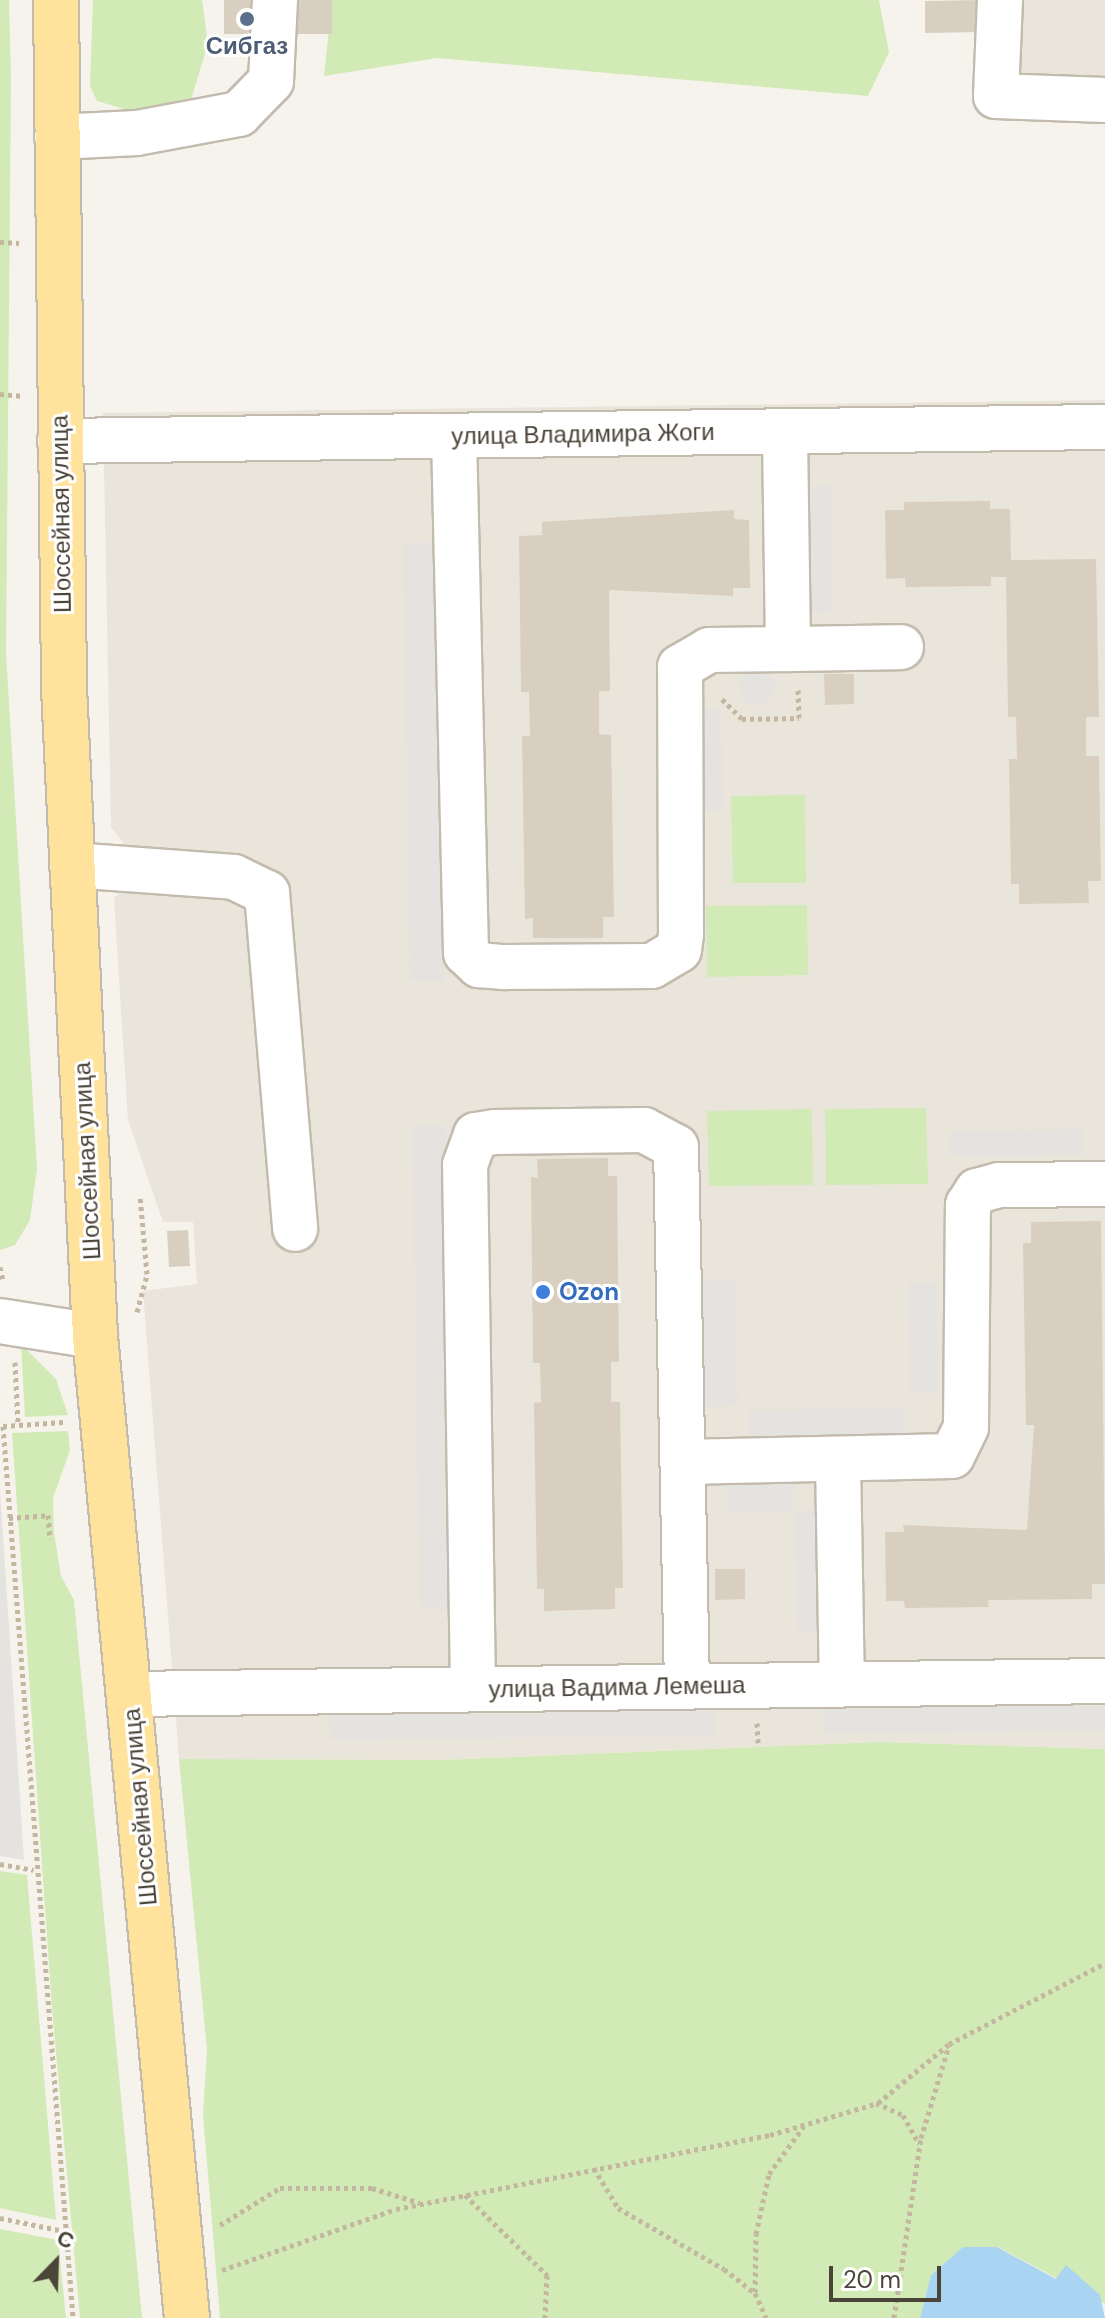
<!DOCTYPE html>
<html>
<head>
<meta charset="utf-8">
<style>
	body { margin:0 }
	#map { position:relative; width:1105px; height:2318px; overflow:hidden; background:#f6f3ec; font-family:"DM Sans",sans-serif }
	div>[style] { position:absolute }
	.residential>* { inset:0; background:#eae5da }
	.green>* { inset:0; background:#d2eab5 }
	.parking>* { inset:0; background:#e5e3e0 }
	.round { border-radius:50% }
	.water>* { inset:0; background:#a9d4f2 }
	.building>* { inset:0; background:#d8cfc1 }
	.path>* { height:5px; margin-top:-2.5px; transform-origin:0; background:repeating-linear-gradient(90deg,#c4b79f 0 4px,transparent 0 8px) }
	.roads { filter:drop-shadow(2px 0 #c2bbae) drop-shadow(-2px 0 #c2bbae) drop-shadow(0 2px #c2bbae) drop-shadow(0 -2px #c2bbae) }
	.minor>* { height:44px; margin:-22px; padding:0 22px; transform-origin:22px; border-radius:22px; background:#fff }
	.major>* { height:44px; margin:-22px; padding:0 22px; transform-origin:22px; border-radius:22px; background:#ffe39c }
	.dots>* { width:22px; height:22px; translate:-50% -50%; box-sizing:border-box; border:4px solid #fff; border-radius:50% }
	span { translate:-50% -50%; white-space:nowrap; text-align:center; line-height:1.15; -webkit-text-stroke:6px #fff; paint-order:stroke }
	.service-label { font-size:24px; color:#4e5e75; font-weight:700 }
	.street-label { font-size:24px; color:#4b4439 }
	.shop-label { font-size:24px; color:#366cbe; font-weight:700 }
	.left { translate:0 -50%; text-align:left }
	.north { position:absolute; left:16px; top:2222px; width:80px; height:80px; -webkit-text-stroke:6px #fff; paint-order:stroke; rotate:23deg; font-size:22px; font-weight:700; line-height:32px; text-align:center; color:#4b4439 }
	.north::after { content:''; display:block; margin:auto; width:28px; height:36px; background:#4b4439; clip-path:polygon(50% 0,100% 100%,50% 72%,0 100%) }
	.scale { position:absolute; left:829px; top:2266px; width:112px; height:36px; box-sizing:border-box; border:4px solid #4b4439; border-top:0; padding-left:10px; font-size:24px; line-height:28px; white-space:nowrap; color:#4b4439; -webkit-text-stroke:6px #fff; paint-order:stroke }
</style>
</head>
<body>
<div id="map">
	<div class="residential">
		<div style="clip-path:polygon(1000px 0,1105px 0,1105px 100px,996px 96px)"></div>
		<div style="clip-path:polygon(1105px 400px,1105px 1749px,881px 1742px,440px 1760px,179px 1759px,143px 1291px,197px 1284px,193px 1222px,163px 1222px,128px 1120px,114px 898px,134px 881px,135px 858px,111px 827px,103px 413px)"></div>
	</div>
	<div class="green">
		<div style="clip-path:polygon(0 0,9px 0,11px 78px,6px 653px,37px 1169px,30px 1220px,15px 1245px,0 1250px)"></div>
		<div style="clip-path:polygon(93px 0,202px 0,208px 44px,190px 103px,134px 112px,97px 101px,90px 86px)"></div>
		<div style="clip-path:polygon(332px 0,879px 0,889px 52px,868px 96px,437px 58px,324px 76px)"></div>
		<div style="clip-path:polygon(805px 795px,806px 883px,733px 883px,731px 796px)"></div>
		<div style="clip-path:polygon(807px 905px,808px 975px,707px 977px,706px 906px)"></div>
		<div style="clip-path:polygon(926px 1108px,928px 1184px,826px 1185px,825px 1109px)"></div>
		<div style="clip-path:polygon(812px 1109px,813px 1185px,709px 1186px,707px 1111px)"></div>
		<div style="clip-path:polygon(21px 1344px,56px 1379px,68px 1415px,25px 1417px)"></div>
		<div style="clip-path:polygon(68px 1431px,70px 1450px,53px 1498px,54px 1533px,61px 1576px,74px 1600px,142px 2318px,80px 2318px,52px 2008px,12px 1433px)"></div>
		<div style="clip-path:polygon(881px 1742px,1105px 1749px,1105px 2304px,998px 2247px,963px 2247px,931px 2275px,920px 2318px,220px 2318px,203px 2115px,207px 2050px,179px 1759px,440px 1760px)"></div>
		<div style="clip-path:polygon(0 1871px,27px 1875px,56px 2220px,0 2208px)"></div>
		<div style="clip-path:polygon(0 2229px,58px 2240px,66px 2318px,0 2318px)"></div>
	</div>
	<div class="parking">
		<div style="clip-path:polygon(831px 485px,833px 612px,804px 613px,802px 486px)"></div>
		<div style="clip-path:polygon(437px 542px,444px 981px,410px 981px,403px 543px)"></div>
		<div class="round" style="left:739px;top:669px;width:36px;height:36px"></div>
		<div style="clip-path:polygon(721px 709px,723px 811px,695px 812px,693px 710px)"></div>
		<div style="clip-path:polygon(412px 1126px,446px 1126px,454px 1609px,420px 1609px)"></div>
		<div style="clip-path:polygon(1083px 1129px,1083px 1155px,950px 1156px,950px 1131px)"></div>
		<div style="clip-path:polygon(697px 1280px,736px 1280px,738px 1406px,699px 1407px)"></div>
		<div style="clip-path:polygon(908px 1283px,937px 1283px,938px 1393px,910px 1393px)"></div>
		<div style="clip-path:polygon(905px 1408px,905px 1436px,749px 1438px,749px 1410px)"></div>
		<div style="clip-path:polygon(793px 1483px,793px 1511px,728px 1512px,727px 1484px)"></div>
		<div style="clip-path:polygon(0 1488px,24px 1860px,0 1856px)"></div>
		<div style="clip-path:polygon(795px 1511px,823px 1511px,825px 1631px,797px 1631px)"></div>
		<div style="clip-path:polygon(1105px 1702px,1105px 1730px,824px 1734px,823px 1706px)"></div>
		<div style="clip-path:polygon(714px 1707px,715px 1735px,330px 1740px,329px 1712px)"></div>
	</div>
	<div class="water">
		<div style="clip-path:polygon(963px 2247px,997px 2247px,1056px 2279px,1066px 2265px,1100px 2295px,1105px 2318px,920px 2318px,931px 2275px)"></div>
	</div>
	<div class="building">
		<div style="clip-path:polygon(224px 0,332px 0,332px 34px,224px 34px)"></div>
		<div style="clip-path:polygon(981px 0,982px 32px,925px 33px,925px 1px)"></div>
		<div style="clip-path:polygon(990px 501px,990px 509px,1010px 509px,1011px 560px,1096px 559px,1099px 717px,1086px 717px,1086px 756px,1099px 756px,1101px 881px,1088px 881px,1089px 903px,1019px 904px,1019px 884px,1011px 884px,1009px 759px,1017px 759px,1016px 717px,1008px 717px,1006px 577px,991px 577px,991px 586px,906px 587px,905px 578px,886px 579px,885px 510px,904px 510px,904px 502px)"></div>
		<div style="clip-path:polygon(734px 510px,734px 519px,749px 520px,750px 588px,733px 588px,733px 596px,609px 590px,610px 691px,599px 691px,599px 734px,611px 735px,614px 917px,603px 917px,603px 938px,533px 938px,533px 918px,525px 919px,522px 736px,530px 736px,529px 692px,521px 692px,519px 536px,542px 535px,542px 522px)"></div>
		<div style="clip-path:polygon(824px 674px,854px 674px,854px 704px,825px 705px)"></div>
		<div style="clip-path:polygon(608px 1158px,608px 1176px,617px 1176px,619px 1362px,611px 1362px,611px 1402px,620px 1402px,623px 1588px,615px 1588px,615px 1609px,544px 1611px,544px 1589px,537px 1589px,534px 1403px,541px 1402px,540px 1363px,533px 1363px,531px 1177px,538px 1178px,537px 1159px)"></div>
		<div style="clip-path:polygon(1101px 1221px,1105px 1584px,1092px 1584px,1092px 1599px,988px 1600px,989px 1607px,905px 1608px,904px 1601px,886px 1601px,885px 1532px,904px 1532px,903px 1525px,1027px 1530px,1034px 1425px,1026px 1425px,1023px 1243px,1031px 1243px,1031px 1222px)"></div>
		<div style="clip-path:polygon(188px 1230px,190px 1266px,169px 1267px,167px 1231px)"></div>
		<div style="clip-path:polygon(715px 1569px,745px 1569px,745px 1599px,715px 1600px)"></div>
	</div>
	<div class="path">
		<div style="left:0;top:242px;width:19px;rotate:3deg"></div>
		<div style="left:0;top:394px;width:23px;rotate:5deg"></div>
		<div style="left:722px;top:699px;width:28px;rotate:45deg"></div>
		<div style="left:742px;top:719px;width:57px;rotate:-1deg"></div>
		<div style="left:799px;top:718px;width:29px;rotate:-92deg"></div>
		<div style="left:0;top:1267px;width:14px;rotate:78deg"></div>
		<div style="left:137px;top:1312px;width:39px;rotate:-75deg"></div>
		<div style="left:147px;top:1274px;width:78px;rotate:-95.1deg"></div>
		<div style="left:15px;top:1362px;width:62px;rotate:87.2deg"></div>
		<div style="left:63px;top:1422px;width:60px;rotate:176.2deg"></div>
		<div style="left:3px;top:1426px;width:895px;rotate:85.51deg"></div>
		<div style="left:9px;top:1518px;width:39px;rotate:-4deg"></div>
		<div style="left:48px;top:1515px;width:24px;rotate:85deg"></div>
		<div style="left:757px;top:1723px;width:20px;rotate:87deg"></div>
		<div style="left:0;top:1864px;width:34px;rotate:10deg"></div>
		<div style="left:876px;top:2103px;width:30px;rotate:24deg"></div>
		<div style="left:903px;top:2115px;width:33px;rotate:61deg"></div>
		<div style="left:594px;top:2168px;width:47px;rotate:59deg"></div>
		<div style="left:618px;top:2208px;width:122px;rotate:29.9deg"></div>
		<div style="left:724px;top:2269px;width:39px;rotate:38deg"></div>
		<div style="left:755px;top:2293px;width:27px;rotate:66deg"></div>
		<div style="left:465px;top:2195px;width:115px;rotate:44.3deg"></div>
		<div style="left:547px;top:2275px;width:43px;rotate:92.7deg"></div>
		<div style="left:0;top:2218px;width:65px;rotate:11.5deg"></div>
		<div style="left:220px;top:2225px;width:70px;rotate:-31.7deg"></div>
		<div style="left:280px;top:2188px;width:92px"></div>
		<div style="left:372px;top:2188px;width:50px;rotate:17.4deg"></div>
		<div style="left:222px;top:2270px;width:184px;rotate:-19.3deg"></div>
		<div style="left:396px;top:2209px;width:381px;rotate:-11.2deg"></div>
		<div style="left:770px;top:2135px;width:113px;rotate:-16.5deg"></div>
		<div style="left:878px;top:2103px;width:92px;rotate:-39.7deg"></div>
		<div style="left:949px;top:2044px;width:176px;rotate:-27.4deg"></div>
		<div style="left:755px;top:2292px;width:58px;rotate:-89deg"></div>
		<div style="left:756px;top:2234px;width:61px;rotate:-77.8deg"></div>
		<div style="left:769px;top:2174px;width:59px;rotate:-53.9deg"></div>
		<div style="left:894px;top:2318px;width:182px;rotate:-81.5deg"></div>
		<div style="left:921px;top:2138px;width:97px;rotate:-73.2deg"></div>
	</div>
	<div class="roads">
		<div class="minor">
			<div style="left:1000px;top:0;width:96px;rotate:92.4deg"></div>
			<div style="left:996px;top:96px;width:109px;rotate:2.1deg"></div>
			<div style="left:57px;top:137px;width:80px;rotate:-2.9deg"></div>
			<div style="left:137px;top:133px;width:104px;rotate:-10.6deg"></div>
			<div style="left:239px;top:114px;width:46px;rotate:-45.9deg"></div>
			<div style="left:271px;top:81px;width:81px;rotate:-87.2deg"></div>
			<div style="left:454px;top:436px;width:517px;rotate:88.67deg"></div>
			<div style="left:466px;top:953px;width:18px;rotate:43deg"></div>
			<div style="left:479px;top:965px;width:25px;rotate:5deg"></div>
			<div style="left:504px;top:967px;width:148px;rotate:-0.4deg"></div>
			<div style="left:652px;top:966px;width:31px;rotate:-31deg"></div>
			<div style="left:679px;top:950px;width:16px;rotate:-83deg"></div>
			<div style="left:681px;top:934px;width:267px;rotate:-90.2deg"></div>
			<div style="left:680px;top:667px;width:34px;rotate:-30deg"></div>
			<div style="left:709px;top:650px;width:79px;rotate:-0.7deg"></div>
			<div style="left:788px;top:649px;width:218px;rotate:-90.8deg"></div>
			<div style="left:60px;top:441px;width:1045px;rotate:-0.77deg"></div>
			<div style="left:788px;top:649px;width:113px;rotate:-1deg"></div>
			<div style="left:72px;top:865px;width:162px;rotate:4.2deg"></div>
			<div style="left:234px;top:877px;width:37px;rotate:26deg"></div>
			<div style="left:267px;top:893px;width:337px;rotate:85.2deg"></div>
			<div style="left:0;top:1321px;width:96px;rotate:9deg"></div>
			<div style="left:838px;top:1461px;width:223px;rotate:89deg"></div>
			<div style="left:684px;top:1462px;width:268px;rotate:-1.3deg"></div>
			<div style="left:952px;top:1456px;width:32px;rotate:-64deg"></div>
			<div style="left:966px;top:1427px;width:222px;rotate:-89.5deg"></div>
			<div style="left:968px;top:1205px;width:17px;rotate:-57deg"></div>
			<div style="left:977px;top:1191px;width:23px;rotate:-15deg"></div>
			<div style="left:999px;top:1185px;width:106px;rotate:-0.5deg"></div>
			<div style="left:473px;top:1689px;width:524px;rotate:-90.87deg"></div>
			<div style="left:465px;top:1165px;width:32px;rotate:-70deg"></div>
			<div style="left:476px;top:1135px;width:19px;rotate:-9deg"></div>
			<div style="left:495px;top:1132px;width:149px;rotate:-0.8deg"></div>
			<div style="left:644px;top:1130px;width:36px;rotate:28deg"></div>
			<div style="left:676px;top:1147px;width:539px;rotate:88.83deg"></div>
			<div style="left:129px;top:1694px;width:976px;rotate:-0.76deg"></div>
		</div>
		<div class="major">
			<div style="left:56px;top:0;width:688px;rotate:89.33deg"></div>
			<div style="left:64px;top:688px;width:649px;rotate:87.26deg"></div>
			<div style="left:95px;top:1336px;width:986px;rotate:84.65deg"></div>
		</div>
	</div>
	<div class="dots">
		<div style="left:247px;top:19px;background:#5c6f8a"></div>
		<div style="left:543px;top:1292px;background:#3f7fe0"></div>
	</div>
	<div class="service-label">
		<span style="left:247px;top:46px">Сибгаз</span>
	</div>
	<div class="street-label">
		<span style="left:583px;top:434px;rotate:-1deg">улица Владимира Жоги</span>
		<span style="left:61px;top:514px;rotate:-91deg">Шоссейная улица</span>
		<span style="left:87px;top:1161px;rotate:-93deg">Шоссейная улица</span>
		<span style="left:617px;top:1687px;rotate:-1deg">улица Вадима Лемеша</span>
		<span style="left:140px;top:1807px;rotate:-95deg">Шоссейная улица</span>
	</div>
	<div class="shop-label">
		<span class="left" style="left:559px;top:1292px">Ozon</span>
	</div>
	<div class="north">С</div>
	<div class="scale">20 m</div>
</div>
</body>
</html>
